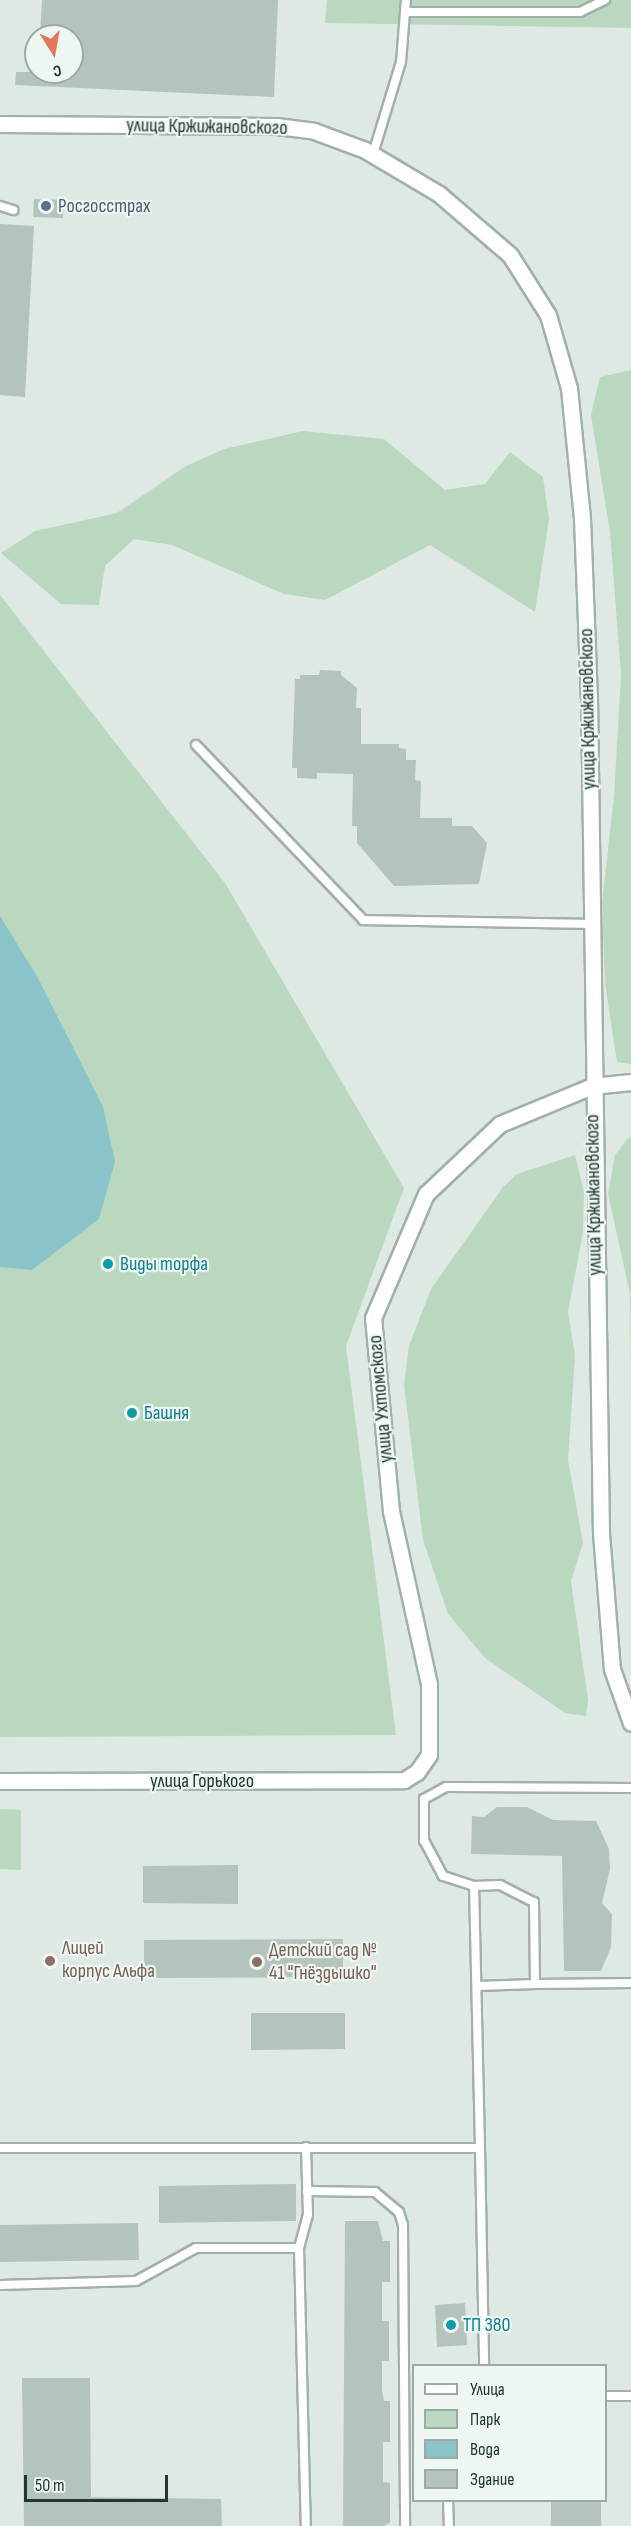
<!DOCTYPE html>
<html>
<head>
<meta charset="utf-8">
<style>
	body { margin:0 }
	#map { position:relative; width:631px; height:2526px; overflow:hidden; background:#dfe9e3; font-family:"Sofia Sans Condensed",sans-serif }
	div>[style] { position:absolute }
	.green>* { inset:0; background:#b9d8bf }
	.water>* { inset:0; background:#8ac4ca }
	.building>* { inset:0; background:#b4c3bc }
	.roads { filter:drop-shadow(2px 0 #a2b0aa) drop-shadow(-2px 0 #a2b0aa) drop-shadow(0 2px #a2b0aa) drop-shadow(0 -2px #a2b0aa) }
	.lane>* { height:8px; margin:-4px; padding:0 4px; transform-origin:4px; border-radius:4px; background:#fff }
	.street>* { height:15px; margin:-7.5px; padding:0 7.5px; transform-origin:7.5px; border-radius:7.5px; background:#fff }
	.dots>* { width:16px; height:16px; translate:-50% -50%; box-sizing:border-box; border:3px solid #eef6f2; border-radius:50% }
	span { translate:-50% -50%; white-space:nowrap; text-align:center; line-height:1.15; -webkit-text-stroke:4.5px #eef6f2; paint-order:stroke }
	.street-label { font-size:20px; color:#213730 }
	.service-label { font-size:20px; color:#4e5e75 }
	.left { translate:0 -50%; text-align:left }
	.culture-label { font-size:20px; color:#0d838f }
	.education-label { font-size:20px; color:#785e54 }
	.legend { position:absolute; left:412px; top:2364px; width:195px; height:138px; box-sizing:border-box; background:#eef6f2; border:2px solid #9caaa4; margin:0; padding:8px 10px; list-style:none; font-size:18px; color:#213730 }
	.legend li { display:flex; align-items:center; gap:12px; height:30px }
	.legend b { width:30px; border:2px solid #9caaa4 }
	.north { position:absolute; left:24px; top:24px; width:60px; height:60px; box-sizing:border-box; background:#eef6f2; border:2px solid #9caaa4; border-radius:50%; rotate:169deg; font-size:16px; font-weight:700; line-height:24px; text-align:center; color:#213730 }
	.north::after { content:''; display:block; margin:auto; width:21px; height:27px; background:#e6775f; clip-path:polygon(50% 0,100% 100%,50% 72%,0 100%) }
	.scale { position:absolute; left:24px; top:2475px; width:144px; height:27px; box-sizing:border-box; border:3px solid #213730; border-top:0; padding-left:8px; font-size:18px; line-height:21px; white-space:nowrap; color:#213730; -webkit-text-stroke:4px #eef6f2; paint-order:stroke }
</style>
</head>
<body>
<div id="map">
	<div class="green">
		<div style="clip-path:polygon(327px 0,631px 0,631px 28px,325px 23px)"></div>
		<div style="clip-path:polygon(631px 370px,631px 1064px,617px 1062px,605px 983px,602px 902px,614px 797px,621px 675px,610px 532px,591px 415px,600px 377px)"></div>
		<div style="clip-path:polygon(303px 431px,384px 439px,445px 490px,485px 484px,510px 452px,543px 477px,549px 519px,535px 612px,430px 545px,325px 600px,284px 594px,172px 545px,134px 539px,105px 566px,99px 605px,61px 604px,1px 553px,35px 531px,117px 513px,186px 466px,224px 449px)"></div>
		<div style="clip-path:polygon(0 595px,225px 883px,404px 1188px,346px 1346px,396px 1735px,0 1737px)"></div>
		<div style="clip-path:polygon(628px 1138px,631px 1139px,631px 1408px,630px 1294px,608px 1194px,615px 1155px)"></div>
		<div style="clip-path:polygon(575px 1155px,584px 1192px,583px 1232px,568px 1312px,575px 1356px,568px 1460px,583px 1543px,571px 1581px,588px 1700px,586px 1716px,565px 1713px,485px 1658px,448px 1614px,423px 1540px,404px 1385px,409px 1346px,431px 1289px,503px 1187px,517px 1174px)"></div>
		<div style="clip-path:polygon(0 1809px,21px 1810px,21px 1870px,0 1869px)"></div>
	</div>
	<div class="water">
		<div style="clip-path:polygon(0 916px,38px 978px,103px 1107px,115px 1162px,99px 1219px,32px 1270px,0 1267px)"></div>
	</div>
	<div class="building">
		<div style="clip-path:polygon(42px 0,278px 0,274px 97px,15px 85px,16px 72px,72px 72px,72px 36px,40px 36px)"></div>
		<div style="clip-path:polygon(34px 199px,64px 200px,63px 218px,33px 217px)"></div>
		<div style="clip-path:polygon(0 224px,34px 226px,25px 397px,0 395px)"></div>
		<div style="clip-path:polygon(320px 670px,341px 671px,341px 675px,357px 688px,356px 708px,361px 708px,361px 744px,399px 744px,399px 748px,406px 749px,406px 760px,416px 760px,415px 780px,421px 781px,420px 818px,452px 818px,452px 826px,472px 826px,487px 843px,479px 884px,394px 886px,357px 843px,357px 826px,352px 826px,353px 774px,317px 773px,317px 779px,297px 778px,297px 768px,292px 768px,295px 679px,300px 679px,300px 675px,319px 675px)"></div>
		<div style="clip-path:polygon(497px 1807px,527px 1807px,553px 1820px,596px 1821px,609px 1849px,610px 1869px,602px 1903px,612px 1914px,611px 1947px,601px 1971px,564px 1971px,562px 1856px,471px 1854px,472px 1816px,484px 1817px)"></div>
		<div style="clip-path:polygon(238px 1865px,238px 1904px,143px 1903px,143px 1866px)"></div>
		<div style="clip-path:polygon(343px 1939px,343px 1977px,144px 1978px,144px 1940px)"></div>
		<div style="clip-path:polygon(251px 2013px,345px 2013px,345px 2049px,251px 2050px)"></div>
		<div style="clip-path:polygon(296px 2184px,296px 2221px,159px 2223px,159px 2186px)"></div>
		<div style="clip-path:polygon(345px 2221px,378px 2221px,383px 2241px,390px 2241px,390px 2282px,382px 2282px,382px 2321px,389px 2321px,389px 2361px,382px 2361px,382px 2390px,384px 2401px,390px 2401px,390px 2442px,383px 2442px,383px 2482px,390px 2483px,390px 2523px,383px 2526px,343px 2526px)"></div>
		<div style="clip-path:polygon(138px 2223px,139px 2260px,0 2262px,0 2225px)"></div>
		<div style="clip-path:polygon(465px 2303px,467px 2345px,437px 2347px,435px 2305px)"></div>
		<div style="clip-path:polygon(22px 2378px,90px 2378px,91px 2497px,221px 2499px,222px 2526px,24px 2526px)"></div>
		<div style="clip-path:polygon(551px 2500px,601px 2500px,601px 2526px,551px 2526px)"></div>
	</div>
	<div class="roads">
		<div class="lane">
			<div style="left:405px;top:12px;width:175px"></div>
			<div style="left:580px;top:12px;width:28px;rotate:-26deg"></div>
			<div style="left:373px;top:154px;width:96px;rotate:-73.1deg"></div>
			<div style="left:401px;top:62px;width:62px;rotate:-85.4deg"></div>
			<div style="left:0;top:206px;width:14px;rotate:17deg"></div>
			<div style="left:196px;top:745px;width:242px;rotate:46.3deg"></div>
			<div style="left:363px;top:920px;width:227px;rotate:1deg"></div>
			<div style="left:474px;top:1886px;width:26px;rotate:-2deg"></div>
			<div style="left:500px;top:1885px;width:38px;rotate:27deg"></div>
			<div style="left:534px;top:1902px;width:82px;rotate:89.3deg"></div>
			<div style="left:535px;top:1984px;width:96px;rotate:-0.6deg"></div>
			<div style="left:478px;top:1986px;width:57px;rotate:-2deg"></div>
			<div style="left:0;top:2148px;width:480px"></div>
			<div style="left:480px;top:2148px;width:262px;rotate:-91.3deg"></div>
			<div style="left:474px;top:1886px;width:33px;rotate:-162deg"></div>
			<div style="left:443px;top:1876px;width:40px;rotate:-118deg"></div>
			<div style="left:424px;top:1841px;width:42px;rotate:-90deg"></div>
			<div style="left:424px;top:1799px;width:25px;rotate:-29deg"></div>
			<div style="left:446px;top:1787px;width:185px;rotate:0.3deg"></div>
			<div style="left:480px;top:2148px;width:218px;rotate:88.9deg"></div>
			<div style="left:307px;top:2191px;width:68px;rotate:0.8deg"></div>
			<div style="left:375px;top:2192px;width:31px;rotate:40deg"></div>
			<div style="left:399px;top:2212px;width:14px;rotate:73deg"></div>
			<div style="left:403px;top:2225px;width:301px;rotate:89.6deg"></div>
			<div style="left:299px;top:2248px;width:34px;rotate:-75deg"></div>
			<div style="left:308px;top:2215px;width:68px;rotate:-91.7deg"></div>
			<div style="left:0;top:2285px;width:136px;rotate:-1.7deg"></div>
			<div style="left:136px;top:2281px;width:68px;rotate:-28.8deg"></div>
			<div style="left:196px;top:2248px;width:103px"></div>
			<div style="left:299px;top:2248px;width:278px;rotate:88.6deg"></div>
			<div style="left:606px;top:2396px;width:25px"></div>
			<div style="left:448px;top:2500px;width:26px;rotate:88deg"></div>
		</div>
		<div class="street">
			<div style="left:0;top:124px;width:276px;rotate:0.4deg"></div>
			<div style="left:276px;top:126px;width:38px;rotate:7deg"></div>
			<div style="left:314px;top:131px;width:54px;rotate:20.4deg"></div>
			<div style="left:365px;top:150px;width:86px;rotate:30.7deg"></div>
			<div style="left:439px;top:194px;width:94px;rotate:40.7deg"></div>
			<div style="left:510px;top:255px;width:71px;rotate:57.7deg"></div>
			<div style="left:548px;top:315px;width:76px;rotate:74deg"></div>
			<div style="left:569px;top:388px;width:131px;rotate:84.3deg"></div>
			<div style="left:582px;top:518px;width:179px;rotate:87.8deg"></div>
			<div style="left:589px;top:697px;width:836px;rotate:89.18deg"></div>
			<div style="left:601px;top:1533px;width:136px;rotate:85.4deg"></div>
			<div style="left:612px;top:1669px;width:57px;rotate:70.6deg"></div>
			<div style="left:0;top:1781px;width:404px;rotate:-0.1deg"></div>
			<div style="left:404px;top:1780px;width:15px;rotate:-32deg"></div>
			<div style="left:417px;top:1772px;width:21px;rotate:-55deg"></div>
			<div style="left:429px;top:1755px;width:71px;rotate:-90deg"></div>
			<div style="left:429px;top:1684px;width:177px;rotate:-102.4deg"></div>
			<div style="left:391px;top:1511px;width:194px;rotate:-95.3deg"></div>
			<div style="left:373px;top:1318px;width:135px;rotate:-66.9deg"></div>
			<div style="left:426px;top:1194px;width:102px;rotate:-43.4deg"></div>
			<div style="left:500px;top:1124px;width:100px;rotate:-22.4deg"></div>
			<div style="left:592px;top:1086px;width:39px;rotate:-6deg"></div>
		</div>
	</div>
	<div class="dots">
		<div style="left:46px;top:206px;background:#5c6f8a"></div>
		<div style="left:108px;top:1264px;background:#0f9aa8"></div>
		<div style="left:132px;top:1413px;background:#0f9aa8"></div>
		<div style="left:50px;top:1961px;background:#8d6e63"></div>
		<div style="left:257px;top:1962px;background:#8d6e63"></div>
		<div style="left:451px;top:2325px;background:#0f9aa8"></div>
	</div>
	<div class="street-label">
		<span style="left:207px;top:127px;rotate:1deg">улица Кржижановского</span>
		<span style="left:588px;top:709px;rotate:-91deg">улица Кржижановского</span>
		<span style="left:594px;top:1195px;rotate:-91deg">улица Кржижановского</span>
		<span style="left:381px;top:1399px;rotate:-95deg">улица Ухтомского</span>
		<span style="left:202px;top:1781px">улица Горького</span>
	</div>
	<div class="service-label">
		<span class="left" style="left:58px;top:206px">Росгосстрах</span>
	</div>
	<div class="culture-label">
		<span class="left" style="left:120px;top:1264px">Виды торфа</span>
		<span class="left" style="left:144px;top:1413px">Башня</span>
		<span class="left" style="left:463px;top:2325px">ТП 380</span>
	</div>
	<div class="education-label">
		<span class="left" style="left:62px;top:1960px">Лицей<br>корпус Альфа</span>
		<span class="left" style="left:269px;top:1962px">Детский сад №<br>41 "Гнёздышко"</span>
	</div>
	<ul class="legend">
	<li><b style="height:8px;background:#fff"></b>Улица</li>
	<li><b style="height:16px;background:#b9d8bf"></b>Парк</li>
	<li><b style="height:16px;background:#8ac4ca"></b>Вода</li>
	<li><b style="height:16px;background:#b4c3bc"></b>Здание</li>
	</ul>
	<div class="north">С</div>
	<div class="scale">50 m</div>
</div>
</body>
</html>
